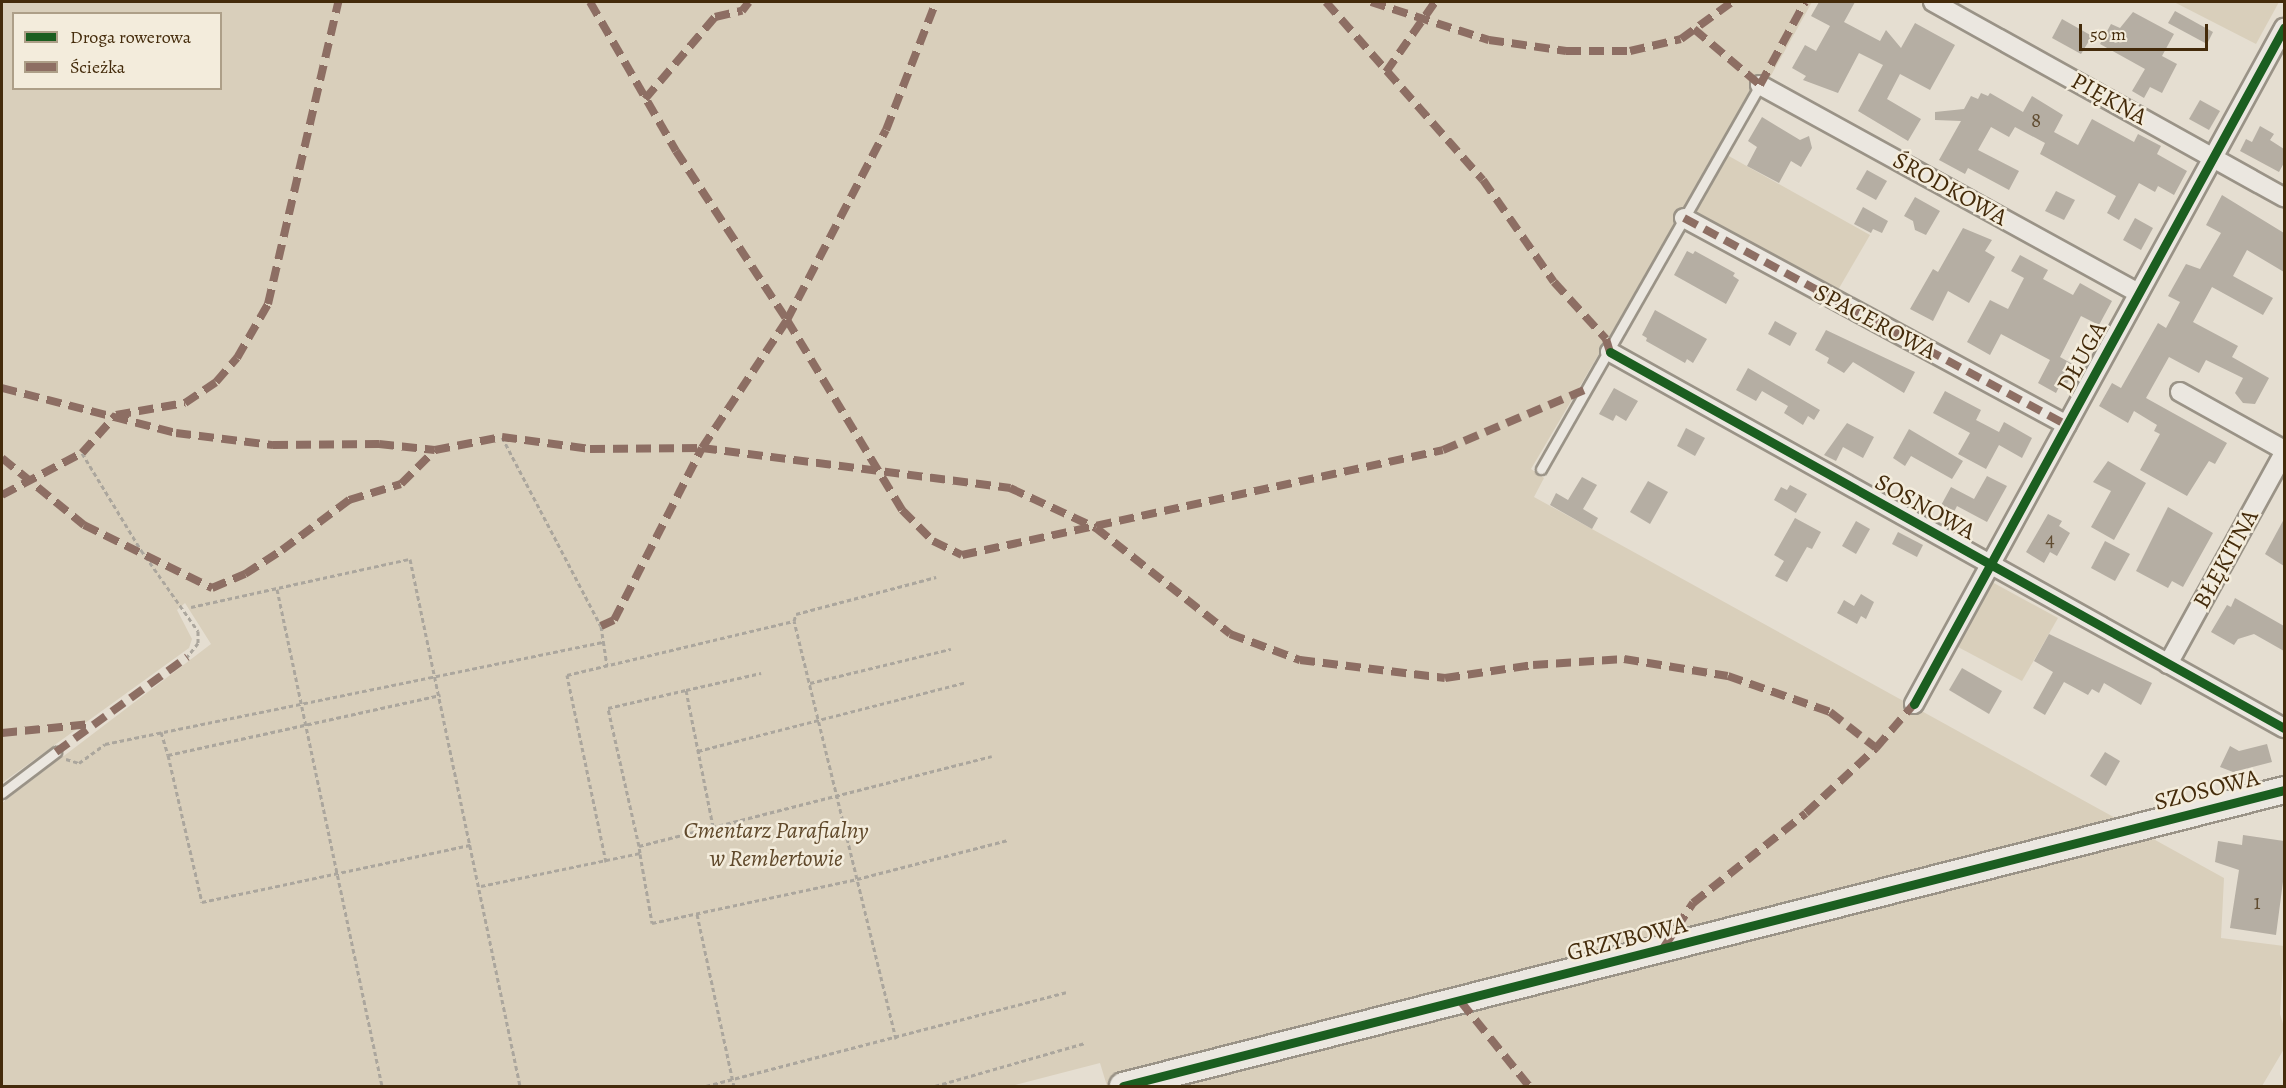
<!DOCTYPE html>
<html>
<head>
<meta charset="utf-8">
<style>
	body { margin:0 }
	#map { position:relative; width:2286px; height:1088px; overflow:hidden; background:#e5ded1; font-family:Alegreya,serif }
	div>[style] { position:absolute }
	.green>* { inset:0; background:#d9cfbb }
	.building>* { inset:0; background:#b5aea3 }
	.path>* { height:3px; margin-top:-1.5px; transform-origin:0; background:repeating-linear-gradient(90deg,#aba69d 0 4.5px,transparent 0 7.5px) }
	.roads { filter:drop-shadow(2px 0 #9a9387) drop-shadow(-2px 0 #9a9387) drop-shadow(0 2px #9a9387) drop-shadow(0 -2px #9a9387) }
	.lane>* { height:9px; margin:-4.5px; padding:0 4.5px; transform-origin:4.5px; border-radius:4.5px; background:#ebe7e0 }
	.street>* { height:18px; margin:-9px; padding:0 9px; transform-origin:9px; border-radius:9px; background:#ebe7e0 }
	.secondary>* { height:26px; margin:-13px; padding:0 13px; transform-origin:13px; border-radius:13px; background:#ebe7e0 }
	.quiet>* { height:8px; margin-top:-4px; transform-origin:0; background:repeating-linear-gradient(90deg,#8d6e63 0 15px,transparent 0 23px) }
	.cycleway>* { height:9px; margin:-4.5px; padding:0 4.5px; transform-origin:4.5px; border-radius:4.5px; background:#1b5e20 }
	span { translate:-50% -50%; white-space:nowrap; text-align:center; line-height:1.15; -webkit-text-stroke:5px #f3ecdc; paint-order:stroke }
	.number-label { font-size:21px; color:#604c31 }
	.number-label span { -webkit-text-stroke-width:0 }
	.street-label { font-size:24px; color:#442b0b }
	.park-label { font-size:24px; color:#60492b; font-style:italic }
	.frame { position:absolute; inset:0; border:3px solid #442b0b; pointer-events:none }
	.legend { position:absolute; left:12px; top:12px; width:210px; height:78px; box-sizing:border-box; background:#f3ecdc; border:2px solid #ad9f88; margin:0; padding:8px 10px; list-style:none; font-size:18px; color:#442b0b }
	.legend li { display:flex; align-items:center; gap:12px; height:30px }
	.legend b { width:30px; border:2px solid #ad9f88 }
	.scale { position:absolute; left:2079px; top:24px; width:129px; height:27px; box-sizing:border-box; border:3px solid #442b0b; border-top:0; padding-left:8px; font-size:18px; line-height:21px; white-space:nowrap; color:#442b0b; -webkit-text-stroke:4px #f3ecdc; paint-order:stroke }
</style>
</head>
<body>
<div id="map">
	<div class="green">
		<div style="clip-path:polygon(evenodd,2px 2px,1812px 2px,1769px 79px,1764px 74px,1757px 78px,1675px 225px,1531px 469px,1544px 478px,1534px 497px,2224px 878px,2221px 938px,2284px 946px,2280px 1014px,2284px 1027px,2284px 1049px,2262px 1086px,1107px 1086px,1100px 1063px,1011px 1086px,2px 1086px,2px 803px,211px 644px,185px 603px,177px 610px,192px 639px,189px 648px,2px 783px,2px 2px,14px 14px,220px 14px,220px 88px,14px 88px,14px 14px)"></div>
		<div style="clip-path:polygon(2174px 2px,2279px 2px,2256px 44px)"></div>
		<div style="clip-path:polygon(1727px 155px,1870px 235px,1838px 290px,1694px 211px)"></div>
		<div style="clip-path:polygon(1992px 582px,2058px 618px,2022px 681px,1958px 647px)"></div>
	</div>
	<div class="building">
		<div style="clip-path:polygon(1819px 2px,1855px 2px,1844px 22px,1880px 41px,1886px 30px,1901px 48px,1915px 23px,1955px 45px,1930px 90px,1900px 74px,1887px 99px,1921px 119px,1908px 141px,1858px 111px,1883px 65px,1859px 53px,1838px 93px,1803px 80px,1806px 76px,1792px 68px,1805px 45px,1816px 51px,1830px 26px,1811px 16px)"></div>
		<div style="clip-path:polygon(2175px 11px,2213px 32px,2207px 44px,2168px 23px)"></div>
		<div style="clip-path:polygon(2133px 12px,2174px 34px,2162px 56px,2177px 64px,2162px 93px,2150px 87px,2144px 98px,2132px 91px,2145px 69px,2100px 44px,2111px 24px,2120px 28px)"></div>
		<div style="clip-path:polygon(2062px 19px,2092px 36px,2081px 54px,2052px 38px)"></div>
		<div style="clip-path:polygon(1981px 93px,1988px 96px,1990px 93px,2023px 112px,2032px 96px,2063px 115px,2054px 132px,2078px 145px,2092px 119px,2134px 142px,2138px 134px,2161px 146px,2157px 154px,2187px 171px,2174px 195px,2158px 186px,2155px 192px,2139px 183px,2119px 220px,2107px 213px,2116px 196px,2040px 154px,2045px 143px,2015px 127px,2009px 137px,1991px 127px,1978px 150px,2019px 171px,2009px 190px,1968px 168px,1965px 174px,1939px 160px,1961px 121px,1935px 120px,1935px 112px,1964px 109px,1971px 96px,1978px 99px)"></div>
		<div style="clip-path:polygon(2200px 100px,2220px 111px,2209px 130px,2189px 119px)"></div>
		<div style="clip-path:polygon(1762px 117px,1800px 140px,1809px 136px,1812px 148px,1801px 167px,1791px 161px,1779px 183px,1747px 166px,1757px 147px,1748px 141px)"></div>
		<div style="clip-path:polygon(2260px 126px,2274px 134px,2270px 140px,2284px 149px,2284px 163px,2279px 172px,2240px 151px,2246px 139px,2252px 142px)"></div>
		<div style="clip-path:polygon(1867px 170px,1887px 181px,1876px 200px,1856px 189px)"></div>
		<div style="clip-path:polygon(2056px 191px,2075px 200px,2064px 220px,2045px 211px)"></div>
		<div style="clip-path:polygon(2222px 195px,2284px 233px,2284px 272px,2247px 250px,2233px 276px,2273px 298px,2263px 315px,2212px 287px,2193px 322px,2238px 346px,2232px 357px,2269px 378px,2255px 404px,2243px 403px,2235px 393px,2243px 378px,2206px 360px,2199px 373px,2169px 357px,2146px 398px,2227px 443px,2215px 464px,2209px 461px,2187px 496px,2140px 470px,2160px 434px,2154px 431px,2157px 425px,2134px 411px,2128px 423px,2099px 406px,2112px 383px,2121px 388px,2158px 323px,2166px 328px,2180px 302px,2168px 296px,2186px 264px,2200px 269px,2221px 233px,2206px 225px)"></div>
		<div style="clip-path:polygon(1915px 197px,1940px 211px,1926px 235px,1915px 230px,1913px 221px,1904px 216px)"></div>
		<div style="clip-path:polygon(1863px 207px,1888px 221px,1882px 233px,1873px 229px,1871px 233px,1854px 224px)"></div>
		<div style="clip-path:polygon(2135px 218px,2153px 228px,2141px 250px,2123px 240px)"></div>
		<div style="clip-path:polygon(1963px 228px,1992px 240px,1985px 251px,1995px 257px,1969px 303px,1948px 291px,1933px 321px,1910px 309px,1933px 269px,1938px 272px)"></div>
		<div style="clip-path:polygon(1687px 251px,1693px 254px,1695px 251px,1735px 273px,1733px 276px,1739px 280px,1726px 304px,1674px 275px)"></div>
		<div style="clip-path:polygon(2020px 255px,2048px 270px,2043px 279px,2073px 295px,2080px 283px,2112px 301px,2099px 325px,2081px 316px,2060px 357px,2076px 366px,2066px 386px,2061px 383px,2056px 393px,2038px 383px,2050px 360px,2001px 334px,1990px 355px,1967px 342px,1990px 300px,2008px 309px,2024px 278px,2011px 271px)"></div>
		<div style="clip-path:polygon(1655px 310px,1707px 339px,1693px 363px,1687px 359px,1685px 363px,1646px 341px,1647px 338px,1642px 335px)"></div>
		<div style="clip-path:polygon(1775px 321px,1797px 333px,1790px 346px,1768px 334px)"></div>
		<div style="clip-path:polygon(1826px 330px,1915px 372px,1904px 393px,1853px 362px,1844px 373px,1827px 363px,1829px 358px,1815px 350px)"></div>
		<div style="clip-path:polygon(1748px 368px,1820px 410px,1814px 420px,1808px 416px,1803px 425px,1784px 413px,1788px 406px,1762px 391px,1756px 401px,1736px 390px)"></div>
		<div style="clip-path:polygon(1614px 388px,1638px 401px,1626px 421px,1616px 415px,1613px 421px,1599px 414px)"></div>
		<div style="clip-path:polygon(1945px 391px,1981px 410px,1976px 420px,1999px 432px,2004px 422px,2032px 438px,2022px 458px,1999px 445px,1986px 469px,1958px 454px,1970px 433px,1933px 413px)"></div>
		<div style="clip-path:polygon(1847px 423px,1874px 437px,1863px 458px,1843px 447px,1836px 461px,1824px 455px)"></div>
		<div style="clip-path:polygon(1686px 428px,1705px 438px,1695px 456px,1677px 446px)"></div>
		<div style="clip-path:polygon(1909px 429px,1963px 461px,1952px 479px,1911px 456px,1905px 466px,1893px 458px)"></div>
		<div style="clip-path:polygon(2108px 461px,2146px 483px,2114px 540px,2091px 527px,2111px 491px,2093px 482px)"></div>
		<div style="clip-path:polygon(1987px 476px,2007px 486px,1987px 522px,1957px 506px,1952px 516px,1939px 509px,1951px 487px,1974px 499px)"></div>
		<div style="clip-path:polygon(1582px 477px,1597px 485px,1583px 509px,1598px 518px,1592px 529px,1550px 505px,1556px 493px,1568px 500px)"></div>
		<div style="clip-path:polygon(1648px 481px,1668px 492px,1650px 524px,1630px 512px)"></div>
		<div style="clip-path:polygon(1790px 485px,1807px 494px,1796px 513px,1774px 500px,1781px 487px,1787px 490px)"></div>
		<div style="clip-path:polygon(2168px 507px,2213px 533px,2183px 587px,2172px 581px,2168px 588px,2136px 571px)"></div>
		<div style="clip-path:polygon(2048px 514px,2062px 521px,2059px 526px,2070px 533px,2057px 556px,2050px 552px,2044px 563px,2026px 552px)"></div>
		<div style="clip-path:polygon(1795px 518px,1821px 532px,1812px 549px,1807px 547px,1787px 582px,1775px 576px,1784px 561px,1774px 555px)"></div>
		<div style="clip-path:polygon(2284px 519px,2284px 566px,2265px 554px)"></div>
		<div style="clip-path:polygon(1856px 521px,1870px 529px,1856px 554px,1842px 546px)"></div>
		<div style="clip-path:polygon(1898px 532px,1923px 545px,1917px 557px,1892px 544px)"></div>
		<div style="clip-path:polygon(2105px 541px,2130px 554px,2115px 581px,2091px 568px)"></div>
		<div style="clip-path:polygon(1861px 594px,1874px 602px,1866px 619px,1861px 616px,1857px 624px,1837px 613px,1844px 600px,1854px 606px)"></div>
		<div style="clip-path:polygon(2235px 598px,2284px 626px,2284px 651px,2254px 634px,2238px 639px,2234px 645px,2211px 632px,2227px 605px,2231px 607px)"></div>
		<div style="clip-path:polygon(2049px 634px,2152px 683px,2141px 705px,2104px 683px,2099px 693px,2092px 689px,2088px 695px,2064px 682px,2045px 715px,2033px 708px,2053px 672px,2034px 661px)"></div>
		<div style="clip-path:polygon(1962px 668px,2002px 691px,1989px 714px,1949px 690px)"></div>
		<div style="clip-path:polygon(2267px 744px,2272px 762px,2233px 772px,2220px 767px,2230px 746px,2239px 751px)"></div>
		<div style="clip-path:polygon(2105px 752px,2120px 761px,2106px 786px,2090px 776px)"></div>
		<div style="clip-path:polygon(2243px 835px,2284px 841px,2284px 874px,2276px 935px,2230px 928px,2239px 870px,2215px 862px,2218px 841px,2242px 845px)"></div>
	</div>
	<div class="path">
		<div style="left:502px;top:437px;width:213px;rotate:62.4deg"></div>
		<div style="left:601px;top:626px;width:40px;rotate:81.5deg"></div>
		<div style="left:82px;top:453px;width:114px;rotate:58.7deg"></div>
		<div style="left:141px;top:550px;width:99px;rotate:54.9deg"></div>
		<div style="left:198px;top:631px;width:12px;rotate:90deg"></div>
		<div style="left:198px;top:643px;width:18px;rotate:128deg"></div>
		<div style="left:277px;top:589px;width:508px;rotate:78.07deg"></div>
		<div style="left:191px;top:607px;width:224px;rotate:-12.4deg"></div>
		<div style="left:410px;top:559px;width:538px;rotate:78.21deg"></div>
		<div style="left:810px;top:683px;width:145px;rotate:-13.6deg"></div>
		<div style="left:686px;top:690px;width:77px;rotate:-12.8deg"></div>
		<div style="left:161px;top:732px;width:24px;rotate:73deg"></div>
		<div style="left:168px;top:755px;width:279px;rotate:-12.4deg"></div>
		<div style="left:698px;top:751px;width:277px;rotate:-14.4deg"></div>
		<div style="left:168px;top:755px;width:151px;rotate:77deg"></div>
		<div style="left:202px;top:902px;width:275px;rotate:-12deg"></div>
		<div style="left:66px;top:759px;width:14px;rotate:17deg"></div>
		<div style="left:79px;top:763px;width:32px;rotate:-36deg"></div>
		<div style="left:105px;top:744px;width:508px;rotate:-11.58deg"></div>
		<div style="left:639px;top:846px;width:141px;rotate:-102.7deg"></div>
		<div style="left:608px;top:708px;width:80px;rotate:-13deg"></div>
		<div style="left:686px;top:690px;width:139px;rotate:78.8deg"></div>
		<div style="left:640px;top:854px;width:70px;rotate:80.1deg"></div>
		<div style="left:652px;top:923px;width:210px;rotate:-12.1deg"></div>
		<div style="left:857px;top:879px;width:156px;rotate:-14.5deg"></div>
		<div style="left:606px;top:862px;width:191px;rotate:-101.8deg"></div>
		<div style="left:567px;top:675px;width:233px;rotate:-13.4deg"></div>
		<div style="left:481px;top:886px;width:162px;rotate:-11.7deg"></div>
		<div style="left:640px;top:853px;width:7px;rotate:-98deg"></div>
		<div style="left:639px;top:846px;width:364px;rotate:-14.3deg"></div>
		<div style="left:697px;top:914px;width:176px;rotate:77.9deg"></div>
		<div style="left:896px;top:1039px;width:430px;rotate:-103.7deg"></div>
		<div style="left:794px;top:621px;width:7px;rotate:-74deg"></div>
		<div style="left:796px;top:614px;width:145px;rotate:-14.8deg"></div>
		<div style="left:706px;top:1086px;width:372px;rotate:-14.6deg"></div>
		<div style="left:935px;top:1086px;width:156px;rotate:-16deg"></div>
	</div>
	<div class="roads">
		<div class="lane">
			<div style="left:1541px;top:469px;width:442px;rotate:-60.3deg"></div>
			<div style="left:2px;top:793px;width:68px;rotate:-37.2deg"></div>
		</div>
		<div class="street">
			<div style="left:1933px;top:2px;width:402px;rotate:29.1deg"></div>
			<div style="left:1760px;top:85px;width:432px;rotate:28.8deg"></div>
			<div style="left:1684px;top:218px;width:435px;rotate:28.4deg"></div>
			<div style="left:1610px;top:352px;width:772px;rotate:29.16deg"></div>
			<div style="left:2180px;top:392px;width:119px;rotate:29.1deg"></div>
			<div style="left:2168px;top:664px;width:241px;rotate:-61.2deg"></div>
			<div style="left:1914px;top:704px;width:771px;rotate:-61.31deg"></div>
		</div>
		<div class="secondary">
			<div style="left:1123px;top:1086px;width:1198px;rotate:-14.3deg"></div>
		</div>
	</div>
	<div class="quiet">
		<div style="left:590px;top:2px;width:172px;rotate:60deg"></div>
		<div style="left:676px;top:151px;width:202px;rotate:56.7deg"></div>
		<div style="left:787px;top:320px;width:222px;rotate:58.8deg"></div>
		<div style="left:902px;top:510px;width:44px;rotate:45deg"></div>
		<div style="left:933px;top:541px;width:32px;rotate:26deg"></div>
		<div style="left:962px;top:555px;width:492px;rotate:-12.3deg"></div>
		<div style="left:1443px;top:450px;width:156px;rotate:-23deg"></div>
		<div style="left:1326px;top:2px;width:237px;rotate:48.6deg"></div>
		<div style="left:1483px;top:180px;width:124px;rotate:55.2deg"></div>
		<div style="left:1554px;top:282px;width:77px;rotate:47.6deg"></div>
		<div style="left:1606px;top:339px;width:14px;rotate:73deg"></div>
		<div style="left:1371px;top:2px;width:124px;rotate:17.9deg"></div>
		<div style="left:1489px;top:40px;width:78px;rotate:8.1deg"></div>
		<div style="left:1566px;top:51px;width:64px"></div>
		<div style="left:1630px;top:51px;width:52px;rotate:-13.2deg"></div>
		<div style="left:1681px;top:39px;width:63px;rotate:-36deg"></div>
		<div style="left:1694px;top:29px;width:87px;rotate:40.3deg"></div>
		<div style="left:1760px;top:85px;width:94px;rotate:-61.5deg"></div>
		<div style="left:1386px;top:72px;width:85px;rotate:-55deg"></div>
		<div style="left:645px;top:99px;width:108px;rotate:-49.5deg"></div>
		<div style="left:715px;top:17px;width:28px;rotate:-13deg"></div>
		<div style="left:742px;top:11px;width:11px;rotate:-52deg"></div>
		<div style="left:1684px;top:218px;width:435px;rotate:28.4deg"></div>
		<div style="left:2px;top:388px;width:180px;rotate:14.5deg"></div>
		<div style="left:176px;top:433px;width:98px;rotate:7.1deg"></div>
		<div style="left:273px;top:445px;width:106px;rotate:-0.5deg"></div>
		<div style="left:379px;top:444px;width:56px;rotate:6.1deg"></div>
		<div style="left:435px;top:450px;width:68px;rotate:-11deg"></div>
		<div style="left:502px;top:437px;width:89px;rotate:7.8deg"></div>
		<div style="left:590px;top:449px;width:112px;rotate:-0.5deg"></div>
		<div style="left:702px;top:448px;width:311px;rotate:7.4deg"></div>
		<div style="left:1010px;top:488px;width:95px;rotate:24.9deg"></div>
		<div style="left:1096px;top:528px;width:171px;rotate:38.3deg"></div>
		<div style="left:1230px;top:634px;width:75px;rotate:20.4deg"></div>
		<div style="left:1300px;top:660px;width:146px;rotate:7.1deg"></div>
		<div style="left:1445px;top:678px;width:89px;rotate:-8.4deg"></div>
		<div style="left:1533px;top:665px;width:91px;rotate:-3.8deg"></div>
		<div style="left:1624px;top:659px;width:105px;rotate:9.3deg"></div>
		<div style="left:1728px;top:676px;width:108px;rotate:19.4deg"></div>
		<div style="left:1830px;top:712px;width:58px;rotate:38deg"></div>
		<div style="left:2px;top:458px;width:106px;rotate:39.3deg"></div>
		<div style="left:84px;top:525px;width:143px;rotate:26.2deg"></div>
		<div style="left:212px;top:588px;width:36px;rotate:-23deg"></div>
		<div style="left:245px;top:574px;width:44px;rotate:-33deg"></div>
		<div style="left:282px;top:550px;width:84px;rotate:-36.7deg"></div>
		<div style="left:349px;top:500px;width:54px;rotate:-17.1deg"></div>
		<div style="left:401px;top:484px;width:48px;rotate:-45deg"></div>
		<div style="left:2px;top:495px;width:90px;rotate:-27.7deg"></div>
		<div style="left:82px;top:453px;width:51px;rotate:-48.2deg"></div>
		<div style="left:116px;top:415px;width:70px;rotate:-9.9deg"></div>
		<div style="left:185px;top:403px;width:37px;rotate:-34deg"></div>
		<div style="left:216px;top:382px;width:32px;rotate:-49deg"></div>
		<div style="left:237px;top:358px;width:62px;rotate:-60.1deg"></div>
		<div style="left:268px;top:304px;width:310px;rotate:-76.9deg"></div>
		<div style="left:601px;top:626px;width:14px;rotate:-25deg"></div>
		<div style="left:614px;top:620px;width:193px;rotate:-62.9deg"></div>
		<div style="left:702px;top:448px;width:154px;rotate:-56.4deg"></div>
		<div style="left:787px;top:320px;width:214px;rotate:-62.5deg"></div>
		<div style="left:886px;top:130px;width:137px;rotate:-68.7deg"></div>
		<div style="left:2px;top:733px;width:89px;rotate:-5.8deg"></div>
		<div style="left:56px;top:752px;width:162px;rotate:-35.9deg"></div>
		<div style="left:1664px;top:947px;width:53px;rotate:-56.6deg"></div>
		<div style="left:1693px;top:903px;width:144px;rotate:-38.5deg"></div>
		<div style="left:1806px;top:813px;width:96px;rotate:-42.9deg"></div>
		<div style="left:1876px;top:748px;width:58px;rotate:-49.2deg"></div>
		<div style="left:1461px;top:1002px;width:108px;rotate:51deg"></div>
	</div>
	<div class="cycleway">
		<div style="left:1610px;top:352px;width:772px;rotate:29.16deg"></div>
		<div style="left:1914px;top:704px;width:771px;rotate:-61.31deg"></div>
		<div style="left:1123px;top:1086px;width:1198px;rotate:-14.3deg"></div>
	</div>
	<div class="number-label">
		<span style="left:2036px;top:120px">8</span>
		<span style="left:2050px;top:539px">4</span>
		<span style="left:2257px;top:902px">1</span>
	</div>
	<div class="street-label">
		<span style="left:2109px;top:99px;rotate:29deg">PIĘKNA</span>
		<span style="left:1950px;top:189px;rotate:29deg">ŚRODKOWA</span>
		<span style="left:1875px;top:322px;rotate:28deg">SPACEROWA</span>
		<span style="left:2082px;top:357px;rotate:-61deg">DŁUGA</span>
		<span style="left:1925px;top:507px;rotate:29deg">SOSNOWA</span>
		<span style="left:2226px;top:559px;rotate:-61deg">BŁĘKITNA</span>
		<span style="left:2207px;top:790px;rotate:-14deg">SZOSOWA</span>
		<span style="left:1627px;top:939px;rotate:-14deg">GRZYBOWA</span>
	</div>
	<div class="park-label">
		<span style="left:776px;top:845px">Cmentarz Parafialny<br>w Rembertowie</span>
	</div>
	<div class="frame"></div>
	<ul class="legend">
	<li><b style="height:8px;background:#1b5e20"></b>Droga rowerowa</li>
	<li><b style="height:8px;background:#8d6e63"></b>Ścieżka</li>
	</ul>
	<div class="scale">50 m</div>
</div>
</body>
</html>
